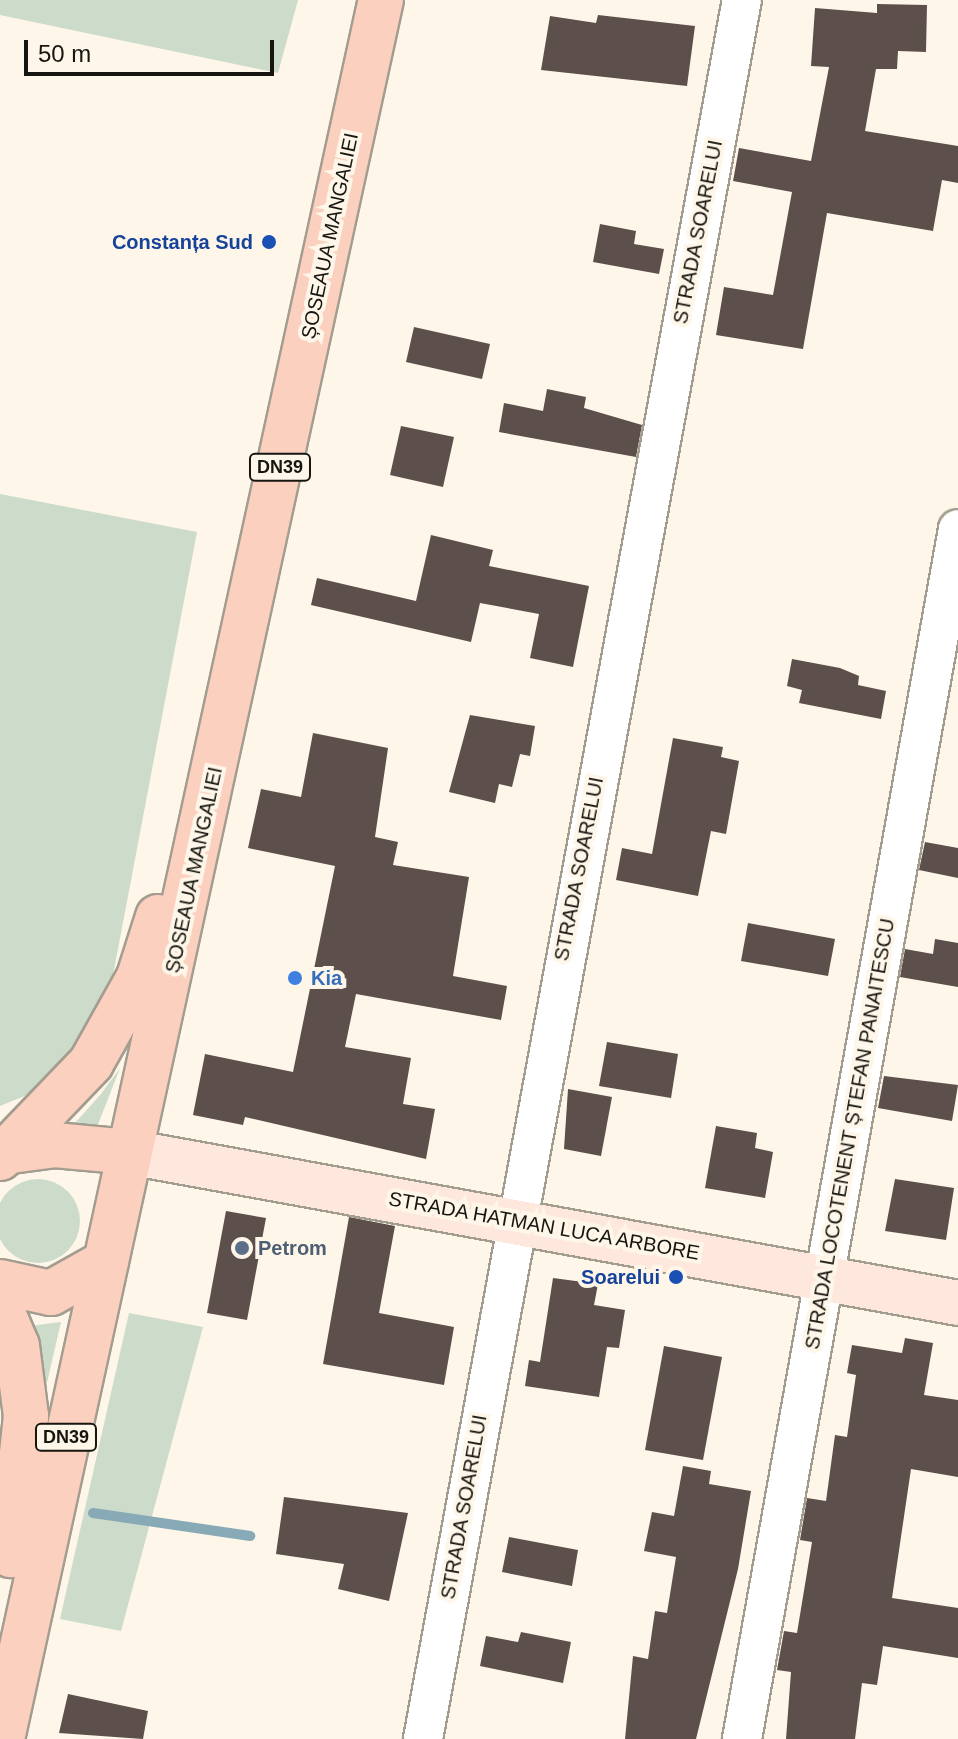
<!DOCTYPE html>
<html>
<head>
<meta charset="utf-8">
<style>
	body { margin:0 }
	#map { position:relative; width:958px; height:1739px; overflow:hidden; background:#fef7e9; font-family:Helvetica,sans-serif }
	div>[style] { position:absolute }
	.green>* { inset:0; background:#ccdbca }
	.round { border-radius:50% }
	.stream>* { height:10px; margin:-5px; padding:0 5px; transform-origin:5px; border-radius:5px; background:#87aab6 }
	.building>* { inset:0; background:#5d4f4b }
	.roads { filter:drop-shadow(2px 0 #a39d90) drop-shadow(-2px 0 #a39d90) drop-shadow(0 2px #a39d90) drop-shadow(0 -2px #a39d90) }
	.street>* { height:38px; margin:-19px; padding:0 19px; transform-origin:19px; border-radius:19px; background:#fff }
	.secondary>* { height:44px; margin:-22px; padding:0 22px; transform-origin:22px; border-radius:22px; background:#fee8de }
	.primary>* { height:44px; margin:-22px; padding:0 22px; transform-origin:22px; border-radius:22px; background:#fcd0be }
	.dots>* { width:22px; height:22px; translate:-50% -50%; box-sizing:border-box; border:4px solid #fef7e9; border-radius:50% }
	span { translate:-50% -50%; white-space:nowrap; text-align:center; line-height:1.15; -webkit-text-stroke:8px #fef7e9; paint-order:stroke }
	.shield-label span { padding:2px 6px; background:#fef7e9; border:2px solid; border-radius:6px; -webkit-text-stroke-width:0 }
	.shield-label { font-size:18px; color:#171510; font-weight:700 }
	.street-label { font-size:20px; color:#171510 }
	.transit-label { font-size:20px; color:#164399; font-weight:700 }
	.right { translate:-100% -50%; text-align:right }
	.shop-label { font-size:20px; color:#366cbe; font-weight:700 }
	.left { translate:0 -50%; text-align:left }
	.service-label { font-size:20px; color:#4e5e75; font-weight:700 }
	.scale { position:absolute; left:24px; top:40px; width:250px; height:36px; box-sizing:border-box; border:4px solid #171510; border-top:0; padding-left:10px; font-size:24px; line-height:28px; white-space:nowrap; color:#171510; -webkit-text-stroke:6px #fef7e9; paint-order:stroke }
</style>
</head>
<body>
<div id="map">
	<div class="green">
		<div style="clip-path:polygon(0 0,298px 0,278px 73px,0 15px)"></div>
		<div style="clip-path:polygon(0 494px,197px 532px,114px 970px,95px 1031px,37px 1091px,0 1106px)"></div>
		<div style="clip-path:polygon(120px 1068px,97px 1127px,75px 1123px,101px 1094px)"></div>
		<div class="round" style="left:-4px;top:1179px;width:84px;height:84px"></div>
		<div style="clip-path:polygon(129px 1313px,203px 1327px,121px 1631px,60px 1619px)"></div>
		<div style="clip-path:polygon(61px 1322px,40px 1413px,22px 1327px)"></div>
	</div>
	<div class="stream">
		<div style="left:93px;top:1513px;width:159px;rotate:8.3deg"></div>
	</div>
	<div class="building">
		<div style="clip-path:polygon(877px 4px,927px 5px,926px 52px,898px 51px,897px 69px,876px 69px,865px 131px,958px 146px,958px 183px,942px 180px,933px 231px,827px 213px,803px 349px,716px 335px,724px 287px,773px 295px,792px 192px,733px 181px,739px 148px,811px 161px,829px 67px,811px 66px,815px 8px,877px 13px)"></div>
		<div style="clip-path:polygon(598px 15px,695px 26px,687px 86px,541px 70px,550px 16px,596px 23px)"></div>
		<div style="clip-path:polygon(600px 224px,636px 231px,634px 244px,664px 249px,659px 274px,593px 262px)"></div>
		<div style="clip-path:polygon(414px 327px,490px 344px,482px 379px,406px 362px)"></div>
		<div style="clip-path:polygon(547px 389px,586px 397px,584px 408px,642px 425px,636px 457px,499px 432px,504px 403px,543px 411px)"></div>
		<div style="clip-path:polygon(401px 426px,454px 437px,443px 487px,390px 475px)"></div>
		<div style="clip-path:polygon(431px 535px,493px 550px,489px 566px,589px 586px,573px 667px,530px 658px,539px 614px,480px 603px,471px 642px,311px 605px,317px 578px,416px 601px)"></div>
		<div style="clip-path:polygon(792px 659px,840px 668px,859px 676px,858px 685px,886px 691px,881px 719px,799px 703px,802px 690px,787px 686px)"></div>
		<div style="clip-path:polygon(470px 715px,535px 726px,530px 756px,520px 754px,512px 787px,499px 784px,495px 803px,449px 792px)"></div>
		<div style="clip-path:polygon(313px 733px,388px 748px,375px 837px,398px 842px,393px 865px,469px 877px,453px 976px,507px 986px,501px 1020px,356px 994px,345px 1047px,411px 1058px,403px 1104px,435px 1109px,426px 1159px,245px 1117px,243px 1125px,193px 1115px,205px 1054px,293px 1072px,335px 866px,248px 848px,261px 789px,301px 797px)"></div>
		<div style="clip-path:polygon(673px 738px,723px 747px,721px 757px,739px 761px,726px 834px,711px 831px,698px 896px,616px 880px,622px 848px,652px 854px)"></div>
		<div style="clip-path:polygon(925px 842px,958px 848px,958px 878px,919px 870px)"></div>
		<div style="clip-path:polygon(748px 923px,835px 939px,828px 976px,741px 961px)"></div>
		<div style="clip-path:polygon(935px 939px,958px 943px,958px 987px,900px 977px,905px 949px,933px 954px)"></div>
		<div style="clip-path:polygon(607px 1042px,678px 1054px,671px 1098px,599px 1086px)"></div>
		<div style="clip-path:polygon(884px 1076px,958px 1085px,952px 1121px,878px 1108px)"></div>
		<div style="clip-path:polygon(568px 1089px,612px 1097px,601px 1156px,564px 1149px)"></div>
		<div style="clip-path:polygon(716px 1126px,757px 1133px,755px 1148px,773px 1152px,765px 1198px,705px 1188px)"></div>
		<div style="clip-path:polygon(895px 1179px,954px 1188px,946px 1240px,885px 1231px)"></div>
		<div style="clip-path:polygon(226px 1211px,266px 1218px,247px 1320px,207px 1313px)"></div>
		<div style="clip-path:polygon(349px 1217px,395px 1226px,379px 1313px,454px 1327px,444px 1385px,323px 1364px)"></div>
		<div style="clip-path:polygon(553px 1278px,598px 1284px,594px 1305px,625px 1310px,619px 1348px,607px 1347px,599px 1397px,525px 1386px,529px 1360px,540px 1362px)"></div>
		<div style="clip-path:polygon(905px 1338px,933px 1343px,924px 1395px,958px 1400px,958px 1477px,911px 1469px,892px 1598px,958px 1608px,958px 1658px,883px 1646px,877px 1685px,862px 1683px,855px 1739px,786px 1739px,791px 1672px,777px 1670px,784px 1631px,797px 1633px,812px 1542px,800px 1540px,807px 1498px,826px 1501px,835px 1435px,847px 1437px,856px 1375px,847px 1373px,852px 1345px,902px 1353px)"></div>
		<div style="clip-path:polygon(664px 1346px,722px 1357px,703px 1460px,645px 1450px)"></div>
		<div style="clip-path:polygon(683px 1466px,711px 1471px,709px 1484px,751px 1491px,738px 1569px,696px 1739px,625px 1739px,633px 1656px,648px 1659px,655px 1611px,667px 1613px,676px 1557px,644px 1551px,652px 1512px,674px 1516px)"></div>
		<div style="clip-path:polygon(284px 1497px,408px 1513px,389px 1601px,338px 1589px,344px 1564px,276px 1554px)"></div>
		<div style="clip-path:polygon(509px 1537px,578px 1550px,572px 1586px,502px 1572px)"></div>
		<div style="clip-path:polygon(521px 1632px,571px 1642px,563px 1683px,480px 1666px,486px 1636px,518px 1642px)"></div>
		<div style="clip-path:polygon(68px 1694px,148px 1711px,143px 1739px,59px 1733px)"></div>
	</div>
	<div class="roads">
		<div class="street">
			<div style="left:423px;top:1739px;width:1768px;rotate:-79.61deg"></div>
			<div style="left:742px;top:1739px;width:1229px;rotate:-79.88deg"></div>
		</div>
		<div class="secondary">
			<div style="left:129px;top:1152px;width:843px;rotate:10.32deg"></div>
		</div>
		<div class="primary">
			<div style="left:11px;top:1151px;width:43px;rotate:-7.9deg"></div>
			<div style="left:54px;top:1145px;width:75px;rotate:5.3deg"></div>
			<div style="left:0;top:1158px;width:132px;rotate:-46.2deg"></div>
			<div style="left:91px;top:1063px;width:98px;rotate:-60.8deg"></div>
			<div style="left:139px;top:977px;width:63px;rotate:-72.4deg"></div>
			<div style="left:0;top:1282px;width:52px;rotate:12.2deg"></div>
			<div style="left:51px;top:1293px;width:63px;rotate:-29.4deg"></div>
			<div style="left:0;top:1306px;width:43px;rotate:67deg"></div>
			<div style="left:17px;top:1346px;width:71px;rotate:82.7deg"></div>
			<div style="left:26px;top:1416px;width:140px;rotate:96.2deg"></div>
			<div style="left:2px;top:1739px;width:1780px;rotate:-77.71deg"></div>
		</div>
	</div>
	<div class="dots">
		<div style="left:269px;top:242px;background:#1a4fb4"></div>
		<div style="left:295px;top:978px;background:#3f7fe0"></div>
		<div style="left:242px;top:1248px;background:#5c6f8a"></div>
		<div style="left:676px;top:1277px;background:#1a4fb4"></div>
	</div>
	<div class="shield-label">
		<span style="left:280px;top:467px">DN39</span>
		<span style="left:66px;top:1437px">DN39</span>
	</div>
	<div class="street-label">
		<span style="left:698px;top:232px;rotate:-79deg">STRADA SOARELUI</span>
		<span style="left:330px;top:236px;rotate:-78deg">ȘOSEAUA MANGALIEI</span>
		<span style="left:579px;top:869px;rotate:-79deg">STRADA SOARELUI</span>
		<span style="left:194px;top:870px;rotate:-78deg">ȘOSEAUA MANGALIEI</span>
		<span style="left:850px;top:1134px;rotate:-80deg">STRADA LOCOTENENT ȘTEFAN PANAITESCU</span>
		<span style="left:544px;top:1226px;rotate:10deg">STRADA HATMAN LUCA ARBORE</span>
		<span style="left:464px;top:1507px;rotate:-80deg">STRADA SOARELUI</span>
	</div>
	<div class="transit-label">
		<span class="right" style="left:253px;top:242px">Constanța Sud</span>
		<span class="right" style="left:660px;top:1277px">Soarelui</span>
	</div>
	<div class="shop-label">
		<span class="left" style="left:311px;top:978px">Kia</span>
	</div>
	<div class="service-label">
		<span class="left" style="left:258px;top:1248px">Petrom</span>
	</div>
	<div class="scale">50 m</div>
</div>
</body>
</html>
